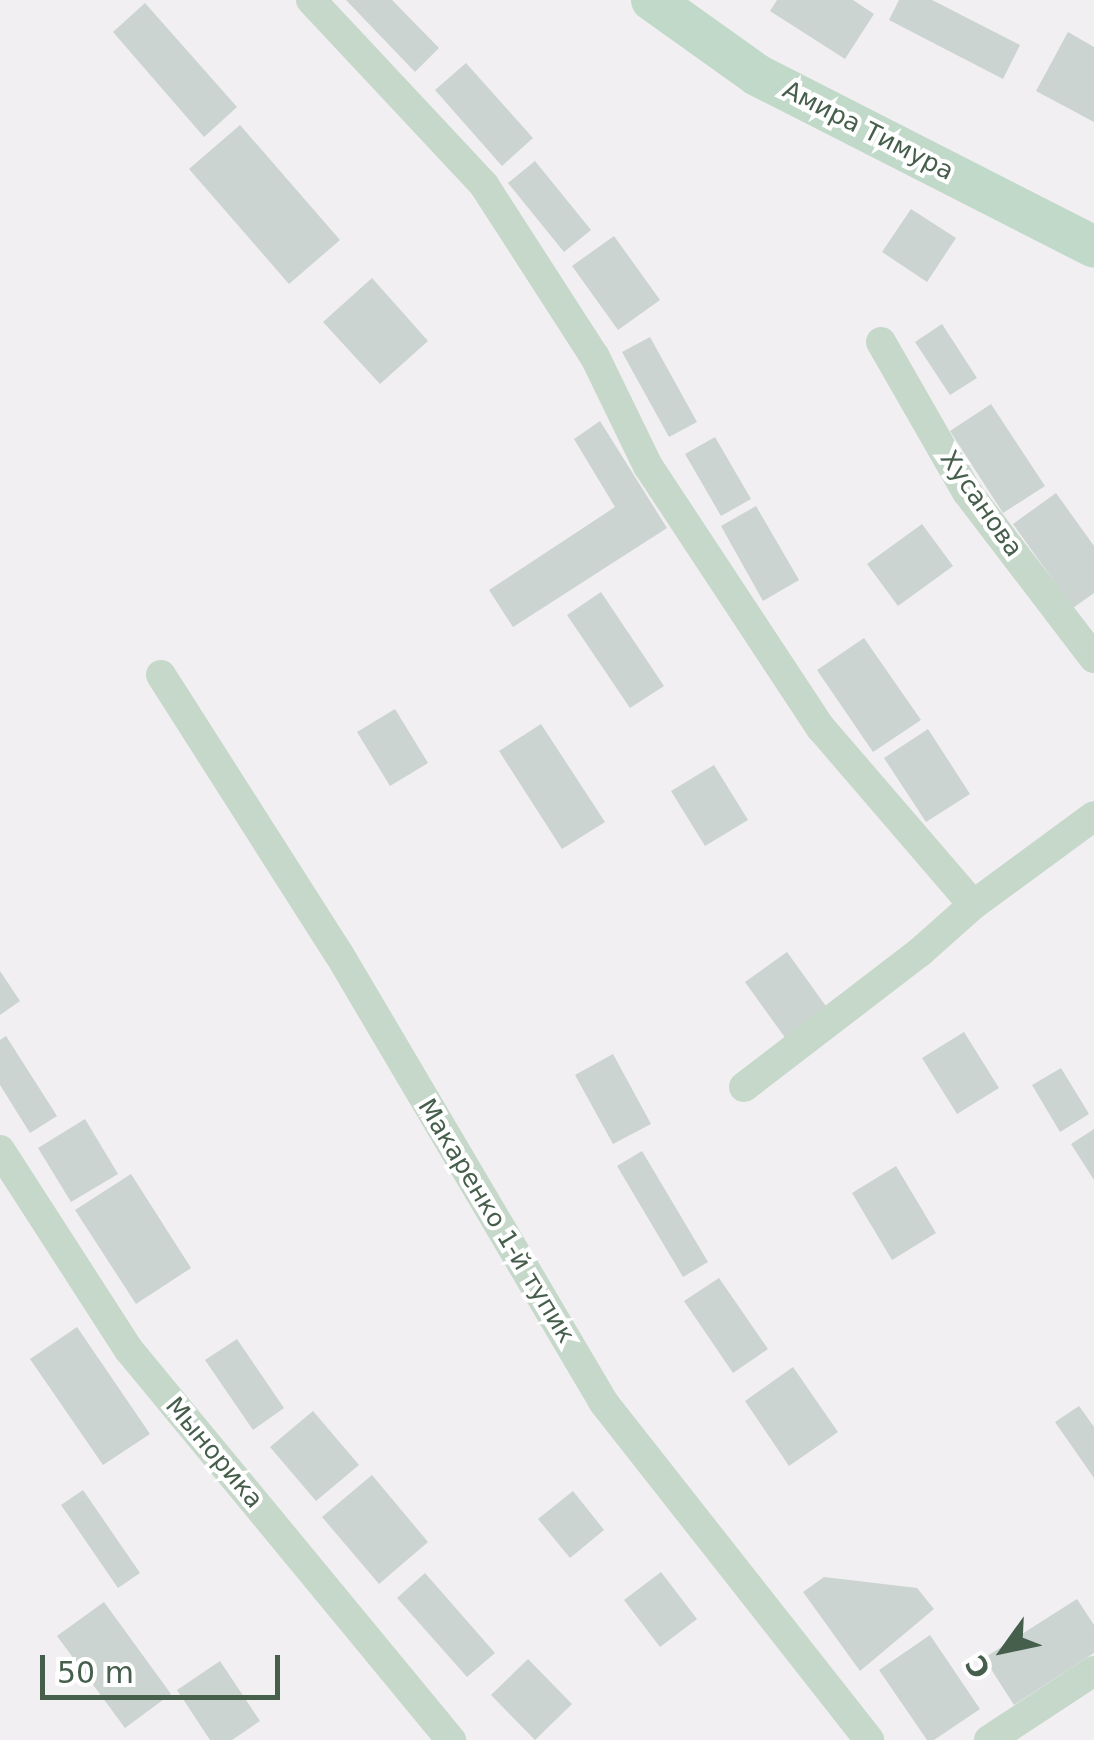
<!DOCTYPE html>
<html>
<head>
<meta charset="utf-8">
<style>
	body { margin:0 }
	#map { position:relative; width:1094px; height:1740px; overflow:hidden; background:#f1eff2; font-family:"DejaVu Sans",sans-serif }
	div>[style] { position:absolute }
	.building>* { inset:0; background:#cbd4d0 }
	.street>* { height:30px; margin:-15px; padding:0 15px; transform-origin:15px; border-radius:15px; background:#c5d8c9 }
	.secondary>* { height:42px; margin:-21px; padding:0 21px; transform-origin:21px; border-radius:21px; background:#c1d9c8 }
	span { translate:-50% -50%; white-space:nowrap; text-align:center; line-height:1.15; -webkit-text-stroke:8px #fff; paint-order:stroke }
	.street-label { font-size:25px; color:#465e4c }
	.north { position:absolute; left:954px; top:1600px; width:100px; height:100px; -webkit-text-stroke:8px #fff; paint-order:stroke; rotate:237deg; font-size:28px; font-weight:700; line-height:40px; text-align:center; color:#465e4c }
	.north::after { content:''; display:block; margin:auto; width:35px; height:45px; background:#465e4c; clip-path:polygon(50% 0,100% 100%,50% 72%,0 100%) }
	.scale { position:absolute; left:40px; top:1655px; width:240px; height:45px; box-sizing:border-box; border:5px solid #465e4c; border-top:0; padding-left:12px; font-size:30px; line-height:35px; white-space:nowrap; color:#465e4c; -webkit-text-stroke:8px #fff; paint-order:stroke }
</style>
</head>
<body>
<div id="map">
	<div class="building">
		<div style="clip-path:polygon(346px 0,392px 0,439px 48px,415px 72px)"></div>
		<div style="clip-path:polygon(777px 0,853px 0,874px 14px,845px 59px,770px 11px)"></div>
		<div style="clip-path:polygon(899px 0,932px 0,1020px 45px,1003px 79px,889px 20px)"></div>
		<div style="clip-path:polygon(145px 3px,237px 107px,204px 137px,113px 32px)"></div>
		<div style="clip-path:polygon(1068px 32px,1094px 47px,1094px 122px,1036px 91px)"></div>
		<div style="clip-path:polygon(466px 63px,533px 138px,502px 166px,435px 90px)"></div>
		<div style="clip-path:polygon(240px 125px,340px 240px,289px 284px,189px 169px)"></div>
		<div style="clip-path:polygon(535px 161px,591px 230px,564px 252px,508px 183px)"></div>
		<div style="clip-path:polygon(911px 209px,956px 238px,927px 282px,882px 252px)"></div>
		<div style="clip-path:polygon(614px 236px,660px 300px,618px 330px,572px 266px)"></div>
		<div style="clip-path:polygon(372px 278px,428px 341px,380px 384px,323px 322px)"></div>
		<div style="clip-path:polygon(942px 324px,977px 378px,950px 395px,915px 342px)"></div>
		<div style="clip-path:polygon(650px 337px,697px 422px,669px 437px,622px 352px)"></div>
		<div style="clip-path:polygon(991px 404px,1045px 486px,1003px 513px,950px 431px)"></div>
		<div style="clip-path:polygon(600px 421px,667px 528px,513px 627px,489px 590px,615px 507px,574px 439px)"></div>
		<div style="clip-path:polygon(715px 437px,751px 499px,721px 516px,685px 454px)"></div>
		<div style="clip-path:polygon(1056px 493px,1094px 546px,1094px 593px,1073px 608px,1013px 524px)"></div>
		<div style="clip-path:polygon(756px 506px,799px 580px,763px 601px,721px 526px)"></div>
		<div style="clip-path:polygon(922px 524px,953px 566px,898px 606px,867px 564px)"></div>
		<div style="clip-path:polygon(601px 592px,664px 686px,630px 708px,567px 615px)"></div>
		<div style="clip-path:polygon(864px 638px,921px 720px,873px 752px,817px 670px)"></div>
		<div style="clip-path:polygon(395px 709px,428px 763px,390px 786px,357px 732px)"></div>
		<div style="clip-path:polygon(541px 724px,605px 822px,562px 849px,499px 751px)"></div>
		<div style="clip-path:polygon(928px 729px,970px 794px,926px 822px,884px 758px)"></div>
		<div style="clip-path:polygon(714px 765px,748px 820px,705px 846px,671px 791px)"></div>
		<div style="clip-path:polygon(787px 952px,828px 1009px,786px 1039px,745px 982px)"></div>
		<div style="clip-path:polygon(0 971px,20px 1001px,0 1015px)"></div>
		<div style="clip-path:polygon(964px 1032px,999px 1088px,957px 1114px,922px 1058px)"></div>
		<div style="clip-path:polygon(6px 1036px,57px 1116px,30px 1133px,0 1085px,0 1040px)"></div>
		<div style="clip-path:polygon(613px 1054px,651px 1124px,613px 1144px,575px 1075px)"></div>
		<div style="clip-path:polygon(1061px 1068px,1089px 1114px,1060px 1132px,1032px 1085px)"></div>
		<div style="clip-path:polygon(85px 1119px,118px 1174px,71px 1202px,38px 1148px)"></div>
		<div style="clip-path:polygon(1094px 1129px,1094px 1180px,1071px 1144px)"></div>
		<div style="clip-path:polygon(642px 1151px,708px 1262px,683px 1277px,617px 1166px)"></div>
		<div style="clip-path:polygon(896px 1166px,936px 1233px,892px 1260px,852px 1193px)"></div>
		<div style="clip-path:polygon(131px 1174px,191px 1268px,136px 1304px,75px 1210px)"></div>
		<div style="clip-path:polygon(719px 1278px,768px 1349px,733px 1373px,684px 1301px)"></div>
		<div style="clip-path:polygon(77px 1327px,150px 1434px,103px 1465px,30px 1359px)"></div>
		<div style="clip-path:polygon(237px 1339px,284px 1408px,253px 1430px,205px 1360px)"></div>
		<div style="clip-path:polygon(793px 1367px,838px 1432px,789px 1466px,745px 1401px)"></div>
		<div style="clip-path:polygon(1079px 1406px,1094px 1427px,1094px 1478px,1055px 1422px)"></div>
		<div style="clip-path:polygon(313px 1411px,359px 1465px,316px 1501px,270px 1447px)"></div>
		<div style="clip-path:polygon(372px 1475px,428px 1542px,379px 1584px,322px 1517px)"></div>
		<div style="clip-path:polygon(83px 1490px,140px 1573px,118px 1588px,61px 1505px)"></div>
		<div style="clip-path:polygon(573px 1491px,604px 1530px,570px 1558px,538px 1519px)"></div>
		<div style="clip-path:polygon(661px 1572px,697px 1619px,660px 1647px,624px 1600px)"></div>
		<div style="clip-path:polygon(425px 1573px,495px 1653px,467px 1677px,397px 1598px)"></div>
		<div style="clip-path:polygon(824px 1577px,917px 1588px,934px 1609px,860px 1671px,803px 1592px)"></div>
		<div style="clip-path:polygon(1077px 1599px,1094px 1625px,1094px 1653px,1014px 1705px,984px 1658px)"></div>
		<div style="clip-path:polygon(104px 1602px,171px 1694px,125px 1728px,57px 1636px)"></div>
		<div style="clip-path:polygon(930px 1635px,980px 1709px,934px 1740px,927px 1740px,879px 1670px)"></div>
		<div style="clip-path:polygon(528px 1659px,572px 1704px,535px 1740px,491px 1695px)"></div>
		<div style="clip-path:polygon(220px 1661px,260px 1721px,232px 1740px,210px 1740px,177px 1690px)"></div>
	</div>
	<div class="street">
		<div style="left:311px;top:0;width:253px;rotate:46.9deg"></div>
		<div style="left:484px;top:185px;width:205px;rotate:57.2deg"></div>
		<div style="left:595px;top:357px;width:121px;rotate:64.1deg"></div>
		<div style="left:648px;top:466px;width:314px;rotate:56.6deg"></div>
		<div style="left:821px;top:728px;width:233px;rotate:49.3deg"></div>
		<div style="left:881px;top:342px;width:173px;rotate:60.2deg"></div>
		<div style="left:967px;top:492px;width:209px;rotate:52.6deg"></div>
		<div style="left:161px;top:675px;width:331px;rotate:57.5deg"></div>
		<div style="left:339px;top:954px;width:521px;rotate:59.45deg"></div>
		<div style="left:604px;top:1403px;width:429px;rotate:51.8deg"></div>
		<div style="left:744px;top:1087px;width:222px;rotate:-37.5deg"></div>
		<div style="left:920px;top:952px;width:71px;rotate:-41.6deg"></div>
		<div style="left:973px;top:905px;width:150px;rotate:-36.3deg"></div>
		<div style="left:0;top:1150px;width:238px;rotate:57.2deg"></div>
		<div style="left:129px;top:1350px;width:506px;rotate:50.46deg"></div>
		<div style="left:989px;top:1740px;width:126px;rotate:-33.3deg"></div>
	</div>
	<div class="secondary">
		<div style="left:652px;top:0;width:129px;rotate:35.5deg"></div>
		<div style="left:757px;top:75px;width:378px;rotate:27deg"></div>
	</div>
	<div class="street-label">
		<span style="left:868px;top:131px;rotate:27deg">Амира Тимура</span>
		<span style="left:981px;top:504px;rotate:55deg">Хусанова</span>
		<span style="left:496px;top:1221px;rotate:59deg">Макаренко 1-й тупик</span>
		<span style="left:214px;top:1453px;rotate:50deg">Мынорика</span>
	</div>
	<div class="north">С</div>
	<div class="scale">50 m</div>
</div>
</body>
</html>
